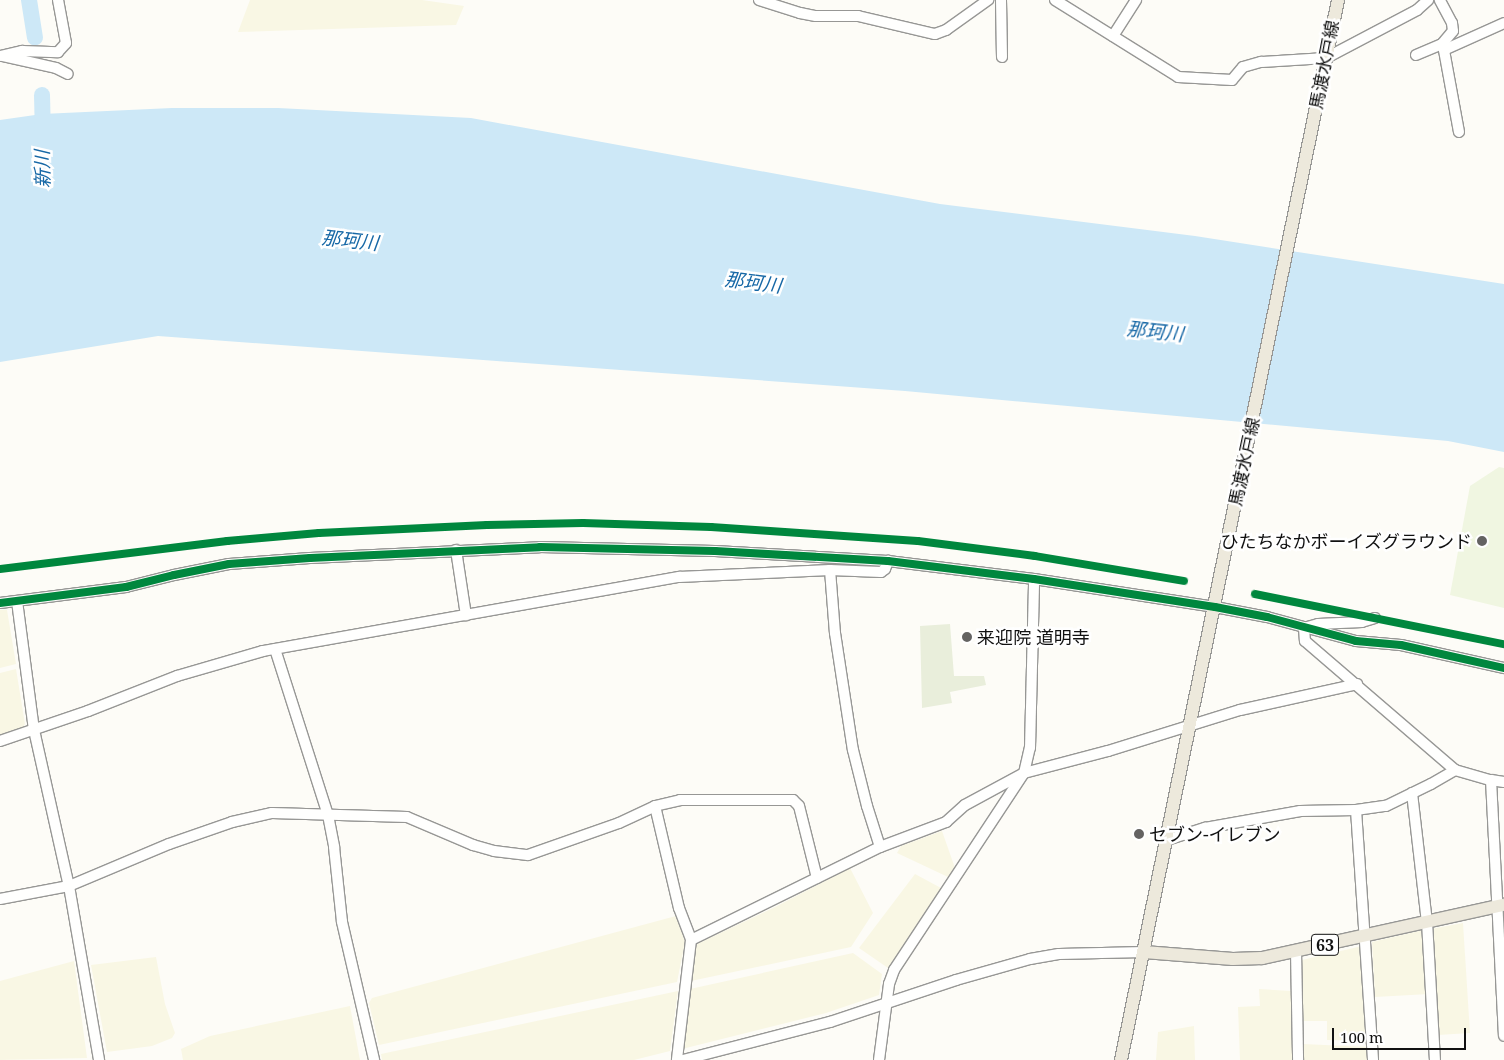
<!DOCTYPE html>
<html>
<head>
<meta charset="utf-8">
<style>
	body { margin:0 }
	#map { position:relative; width:1504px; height:1060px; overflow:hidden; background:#fdfcf7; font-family:"Noto Serif","Noto Sans JP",serif }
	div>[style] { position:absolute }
	.farmland>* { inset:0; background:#f9f7e4 }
	.cemetery>* { inset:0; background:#e9eedb }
	.pitch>* { inset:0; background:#f0f6e1 }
	.water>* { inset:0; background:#cde8f7 }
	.river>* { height:16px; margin:-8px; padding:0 8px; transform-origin:8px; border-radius:8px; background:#cde8f7 }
	.roads { filter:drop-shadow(1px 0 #979795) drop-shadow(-1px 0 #979795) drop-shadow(0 1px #979795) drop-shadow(0 -1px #979795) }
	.minor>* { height:10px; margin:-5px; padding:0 5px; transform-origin:5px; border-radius:5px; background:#fffffe }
	.major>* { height:12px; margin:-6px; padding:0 6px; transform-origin:6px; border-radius:6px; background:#ede9dc }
	.cycleway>* { height:8px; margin:-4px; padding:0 4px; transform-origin:4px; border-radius:4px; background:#00873e }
	.dots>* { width:14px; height:14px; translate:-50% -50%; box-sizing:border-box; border:2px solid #fff; border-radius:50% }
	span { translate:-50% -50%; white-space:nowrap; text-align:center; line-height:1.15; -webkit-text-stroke:5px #fff; paint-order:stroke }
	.shield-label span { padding:1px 4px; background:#fff; border:1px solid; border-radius:4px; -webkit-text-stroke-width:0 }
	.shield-label { font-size:16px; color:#111; font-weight:700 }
	.street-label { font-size:18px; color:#111 }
	.poi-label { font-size:18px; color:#111 }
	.right { translate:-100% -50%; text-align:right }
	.left { translate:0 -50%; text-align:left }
	.water-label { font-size:19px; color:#1768a6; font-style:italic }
	.scale { position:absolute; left:1332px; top:1028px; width:134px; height:22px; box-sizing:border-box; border:2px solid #111; border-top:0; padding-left:6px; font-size:15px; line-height:18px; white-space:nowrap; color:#111; -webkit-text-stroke:4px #fff; paint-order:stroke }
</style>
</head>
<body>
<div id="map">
	<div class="farmland">
		<div style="clip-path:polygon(250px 0,422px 0,464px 6px,456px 25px,238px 32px)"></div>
		<div style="clip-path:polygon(0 610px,7px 610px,16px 664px,0 668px)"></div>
		<div style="clip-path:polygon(16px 669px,25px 724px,21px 730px,0 737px,0 673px)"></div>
		<div style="clip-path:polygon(942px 831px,955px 868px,948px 877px,897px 853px,901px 846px)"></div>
		<div style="clip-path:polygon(850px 868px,873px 913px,851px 947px,691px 981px,695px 945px,777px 906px)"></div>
		<div style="clip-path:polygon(915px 874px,941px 888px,888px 968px,859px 948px)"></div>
		<div style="clip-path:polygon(676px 916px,685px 942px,677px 982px,379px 1045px,369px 1003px,372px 998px)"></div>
		<div style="clip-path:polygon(1463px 923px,1470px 1033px,1438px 1035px,1431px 929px)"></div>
		<div style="clip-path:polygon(1423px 930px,1429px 994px,1375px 997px,1372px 942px)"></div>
		<div style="clip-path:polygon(1362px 946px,1369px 1041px,1327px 1040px,1327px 1021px,1300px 1021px,1302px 960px)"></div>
		<div style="clip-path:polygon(853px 953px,882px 974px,879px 995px,826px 1013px,682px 1049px,690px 989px)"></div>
		<div style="clip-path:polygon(156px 957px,165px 1004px,175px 1033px,172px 1038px,152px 1046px,107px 1052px,91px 965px)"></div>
		<div style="clip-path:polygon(74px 961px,87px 1058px,0 1060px,0 981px)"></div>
		<div style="clip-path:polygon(1259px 989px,1291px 991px,1293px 1060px,1240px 1060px,1238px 1007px,1260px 1006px)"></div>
		<div style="clip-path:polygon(678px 991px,670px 1051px,634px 1060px,382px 1060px,381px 1054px)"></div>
		<div style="clip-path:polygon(350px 1006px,360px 1060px,183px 1060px,181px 1049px,210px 1036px)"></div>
		<div style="clip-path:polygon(1194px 1026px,1195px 1060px,1156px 1060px,1158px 1032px)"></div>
		<div style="clip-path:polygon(1303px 1044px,1368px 1047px,1369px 1060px,1303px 1060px)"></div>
	</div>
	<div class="cemetery">
		<div style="clip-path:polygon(950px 624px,954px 676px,984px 676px,986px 685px,950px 692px,952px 703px,922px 708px,920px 626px)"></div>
	</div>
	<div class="pitch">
		<div style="clip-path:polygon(1499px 467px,1504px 468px,1504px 608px,1450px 595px,1470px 486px)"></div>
	</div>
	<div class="water">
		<div style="clip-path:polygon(172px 108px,278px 108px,471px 118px,940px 204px,1195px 236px,1504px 284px,1504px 452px,1448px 441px,905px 391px,158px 336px,0 362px,0 120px,42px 114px)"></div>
	</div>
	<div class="river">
		<div style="left:29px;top:0;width:38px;rotate:81deg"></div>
		<div style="left:42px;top:95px;width:40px;rotate:88.6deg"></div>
	</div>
	<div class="roads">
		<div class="minor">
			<div style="left:759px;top:0;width:43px;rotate:17.6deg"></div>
			<div style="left:800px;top:13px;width:16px;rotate:11deg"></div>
			<div style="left:816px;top:16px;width:42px"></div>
			<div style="left:858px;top:16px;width:79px;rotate:13.2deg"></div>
			<div style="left:935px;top:34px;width:12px;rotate:-20deg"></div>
			<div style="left:946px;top:30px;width:52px;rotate:-35.5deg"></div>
			<div style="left:1001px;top:0;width:57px;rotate:89deg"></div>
			<div style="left:1055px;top:0;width:145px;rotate:32deg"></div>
			<div style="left:1178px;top:77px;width:54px;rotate:3.2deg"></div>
			<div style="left:1232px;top:80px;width:17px;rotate:-50deg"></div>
			<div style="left:1243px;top:67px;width:19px;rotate:-16deg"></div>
			<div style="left:1261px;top:62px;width:65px;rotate:-3.5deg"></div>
			<div style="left:1326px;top:58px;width:103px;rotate:-27.8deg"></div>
			<div style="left:1417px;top:10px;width:15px;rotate:-42deg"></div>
			<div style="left:1113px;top:36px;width:43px;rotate:-57.4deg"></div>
			<div style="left:1416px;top:55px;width:28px;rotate:-23deg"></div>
			<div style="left:1442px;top:44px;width:17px;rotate:-50deg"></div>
			<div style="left:1453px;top:31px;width:8px;rotate:-97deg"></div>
			<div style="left:1452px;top:23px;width:26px;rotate:-118deg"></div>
			<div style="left:0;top:56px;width:23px;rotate:-13deg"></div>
			<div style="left:22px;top:51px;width:36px;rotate:2deg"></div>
			<div style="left:58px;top:52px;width:12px;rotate:-48deg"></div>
			<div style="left:66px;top:43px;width:44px;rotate:-100.5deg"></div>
			<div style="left:3px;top:56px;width:54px;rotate:12.8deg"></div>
			<div style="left:56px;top:68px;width:13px;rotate:27deg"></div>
			<div style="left:1459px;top:132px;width:83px;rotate:-100.4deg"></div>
			<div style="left:1444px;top:50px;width:66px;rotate:-24.2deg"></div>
			<div style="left:456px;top:550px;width:66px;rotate:81.3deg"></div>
			<div style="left:830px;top:570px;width:63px;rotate:85.5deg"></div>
			<div style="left:835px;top:633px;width:118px;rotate:81.3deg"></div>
			<div style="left:853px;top:750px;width:58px;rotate:76deg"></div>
			<div style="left:867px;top:806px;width:43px;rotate:72.4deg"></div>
			<div style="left:17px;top:601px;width:130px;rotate:82.5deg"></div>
			<div style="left:34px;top:730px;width:160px;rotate:77.4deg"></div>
			<div style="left:69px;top:886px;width:177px;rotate:80.2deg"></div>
			<div style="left:0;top:603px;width:127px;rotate:-7.2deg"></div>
			<div style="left:126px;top:587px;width:49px;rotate:-14deg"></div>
			<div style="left:174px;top:575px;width:56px;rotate:-11.3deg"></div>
			<div style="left:229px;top:564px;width:81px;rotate:-4.2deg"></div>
			<div style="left:310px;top:558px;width:230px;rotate:-2.7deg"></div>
			<div style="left:540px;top:547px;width:175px;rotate:1.3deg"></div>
			<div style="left:715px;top:551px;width:173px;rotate:3.3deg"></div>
			<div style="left:888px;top:561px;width:147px;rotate:7deg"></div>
			<div style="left:1034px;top:579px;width:183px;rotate:8.8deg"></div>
			<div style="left:1215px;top:607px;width:53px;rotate:10.9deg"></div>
			<div style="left:1267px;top:617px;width:92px;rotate:15.1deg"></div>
			<div style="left:1356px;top:641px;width:45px;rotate:5.1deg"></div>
			<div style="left:1401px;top:645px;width:106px;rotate:12.6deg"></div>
			<div style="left:1375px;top:618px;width:14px;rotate:163deg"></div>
			<div style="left:1362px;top:622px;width:44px;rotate:177.4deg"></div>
			<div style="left:1318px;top:624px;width:15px;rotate:164deg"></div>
			<div style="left:1304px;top:628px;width:13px;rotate:86deg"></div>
			<div style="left:1305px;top:641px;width:198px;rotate:40.7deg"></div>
			<div style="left:1455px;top:770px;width:37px;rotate:16deg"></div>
			<div style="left:1491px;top:780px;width:13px;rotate:9deg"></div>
			<div style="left:275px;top:649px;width:174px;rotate:72.3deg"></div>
			<div style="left:328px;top:815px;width:33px;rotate:79deg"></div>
			<div style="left:334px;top:847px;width:75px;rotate:83.9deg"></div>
			<div style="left:342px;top:922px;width:142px;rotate:76.9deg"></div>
			<div style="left:0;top:741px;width:93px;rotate:-18.8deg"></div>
			<div style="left:88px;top:711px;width:96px;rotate:-21.5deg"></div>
			<div style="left:177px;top:676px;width:90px;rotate:-16.2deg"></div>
			<div style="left:263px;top:651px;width:423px;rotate:-10.1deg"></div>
			<div style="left:679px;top:577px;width:151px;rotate:-2.7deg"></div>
			<div style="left:830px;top:570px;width:51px;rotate:2.2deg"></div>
			<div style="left:881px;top:572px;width:5px;rotate:-37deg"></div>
			<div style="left:885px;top:569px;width:9px;rotate:-69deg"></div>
			<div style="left:1491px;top:780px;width:256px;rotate:87.1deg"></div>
			<div style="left:1412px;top:793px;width:130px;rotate:83.4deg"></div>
			<div style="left:1427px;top:922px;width:138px;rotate:86.7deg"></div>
			<div style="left:655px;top:806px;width:105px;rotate:76.8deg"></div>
			<div style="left:679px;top:908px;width:34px;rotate:69deg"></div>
			<div style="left:691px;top:940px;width:121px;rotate:96.7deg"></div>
			<div style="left:1356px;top:810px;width:251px;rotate:86.1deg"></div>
			<div style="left:1167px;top:840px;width:40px;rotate:-18deg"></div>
			<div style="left:1205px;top:828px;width:97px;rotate:-10.1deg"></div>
			<div style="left:1300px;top:811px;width:56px;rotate:-1deg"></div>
			<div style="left:1356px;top:810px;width:30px;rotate:-8deg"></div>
			<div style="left:1386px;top:806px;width:50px;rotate:-26.1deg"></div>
			<div style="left:1431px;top:784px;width:28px;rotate:-30deg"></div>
			<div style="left:0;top:899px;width:70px;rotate:-10.7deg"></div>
			<div style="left:69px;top:886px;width:108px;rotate:-22.8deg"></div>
			<div style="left:169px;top:844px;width:67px;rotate:-19.2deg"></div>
			<div style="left:232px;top:822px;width:41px;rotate:-12.7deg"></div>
			<div style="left:272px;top:813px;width:135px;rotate:1.7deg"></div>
			<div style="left:407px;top:817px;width:72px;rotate:23deg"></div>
			<div style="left:473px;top:845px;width:22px;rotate:16deg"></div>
			<div style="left:494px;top:851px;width:34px;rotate:7deg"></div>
			<div style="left:528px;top:855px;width:96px;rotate:-19.4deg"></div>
			<div style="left:619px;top:823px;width:40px;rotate:-25deg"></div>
			<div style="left:655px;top:806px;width:26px;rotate:-13deg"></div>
			<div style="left:680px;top:800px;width:113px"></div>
			<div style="left:793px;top:800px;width:8px;rotate:45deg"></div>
			<div style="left:799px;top:806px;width:74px;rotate:76deg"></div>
			<div style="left:691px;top:940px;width:211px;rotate:-26.2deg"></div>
			<div style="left:880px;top:847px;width:71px;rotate:-20.7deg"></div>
			<div style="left:946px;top:822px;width:25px;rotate:-42deg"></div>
			<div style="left:965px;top:805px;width:67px;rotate:-28.5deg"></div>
			<div style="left:1024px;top:773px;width:87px;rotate:-14.7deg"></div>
			<div style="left:1108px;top:751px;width:138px;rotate:-17.3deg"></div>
			<div style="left:1240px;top:710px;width:120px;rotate:-12.5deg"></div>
			<div style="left:1296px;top:951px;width:109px;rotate:88.9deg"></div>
			<div style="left:683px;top:1060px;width:152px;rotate:-14.5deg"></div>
			<div style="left:830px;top:1022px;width:133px;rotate:-18.4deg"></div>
			<div style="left:956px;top:980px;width:77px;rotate:-15.8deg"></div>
			<div style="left:1030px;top:959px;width:29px;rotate:-10deg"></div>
			<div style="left:1059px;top:954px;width:85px;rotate:-1.3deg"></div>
			<div style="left:879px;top:1060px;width:77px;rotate:-82.5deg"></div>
			<div style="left:889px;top:984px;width:15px;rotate:-70deg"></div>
			<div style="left:894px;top:970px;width:236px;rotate:-56.6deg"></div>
			<div style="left:1024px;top:773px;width:26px;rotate:-77deg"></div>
			<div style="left:1030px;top:748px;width:169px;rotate:-88.6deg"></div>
		</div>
		<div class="major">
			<div style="left:1144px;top:952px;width:89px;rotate:4.5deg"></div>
			<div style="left:1233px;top:959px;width:29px;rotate:-2deg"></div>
			<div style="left:1262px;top:958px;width:248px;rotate:-12.4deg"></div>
			<div style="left:1121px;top:1060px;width:1082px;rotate:-78.43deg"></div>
		</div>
	</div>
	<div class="cycleway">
		<div style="left:0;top:569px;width:229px;rotate:-7deg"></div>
		<div style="left:227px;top:541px;width:92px;rotate:-5deg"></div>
		<div style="left:319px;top:533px;width:168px;rotate:-2.7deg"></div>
		<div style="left:487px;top:525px;width:96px;rotate:-1.2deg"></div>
		<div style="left:583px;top:523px;width:128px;rotate:1.8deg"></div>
		<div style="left:711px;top:527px;width:207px;rotate:3.9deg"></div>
		<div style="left:918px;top:541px;width:118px;rotate:7.3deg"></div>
		<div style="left:1035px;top:556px;width:151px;rotate:9.5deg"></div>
		<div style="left:1255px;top:594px;width:254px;rotate:11.4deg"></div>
		<div style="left:0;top:603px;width:127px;rotate:-7.2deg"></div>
		<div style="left:126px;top:587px;width:49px;rotate:-14deg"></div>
		<div style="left:174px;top:575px;width:56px;rotate:-11.3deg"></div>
		<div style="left:229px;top:564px;width:81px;rotate:-4.2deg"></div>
		<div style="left:310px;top:558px;width:230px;rotate:-2.7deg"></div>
		<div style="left:540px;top:547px;width:175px;rotate:1.3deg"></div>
		<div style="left:715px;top:551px;width:173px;rotate:3.3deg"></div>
		<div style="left:888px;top:561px;width:147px;rotate:7deg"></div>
		<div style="left:1034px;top:579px;width:183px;rotate:8.8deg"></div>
		<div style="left:1215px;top:607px;width:53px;rotate:10.9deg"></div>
		<div style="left:1267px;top:617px;width:92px;rotate:15.1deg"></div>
		<div style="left:1356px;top:641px;width:45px;rotate:5.1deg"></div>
		<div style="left:1401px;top:645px;width:106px;rotate:12.6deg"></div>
	</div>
	<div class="dots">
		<div style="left:1482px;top:541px;background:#646362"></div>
		<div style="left:967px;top:637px;background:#646362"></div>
		<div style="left:1139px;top:834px;background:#646362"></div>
	</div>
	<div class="shield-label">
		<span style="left:1325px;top:945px">63</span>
	</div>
	<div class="street-label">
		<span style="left:1324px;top:65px;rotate:-79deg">馬渡水戸線</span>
		<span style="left:1244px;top:462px;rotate:-78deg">馬渡水戸線</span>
	</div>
	<div class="poi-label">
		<span class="right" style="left:1472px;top:541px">ひたちなかボーイズグラウンド</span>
		<span class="left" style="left:977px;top:637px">来迎院 道明寺</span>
		<span class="left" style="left:1149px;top:834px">セブン-イレブン</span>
	</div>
	<div class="water-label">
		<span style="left:43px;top:169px;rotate:-91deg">新川</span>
		<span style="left:350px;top:241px;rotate:6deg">那珂川</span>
		<span style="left:753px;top:283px;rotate:7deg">那珂川</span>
		<span style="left:1155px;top:332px;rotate:6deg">那珂川</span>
	</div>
	<div class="scale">100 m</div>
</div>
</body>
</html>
